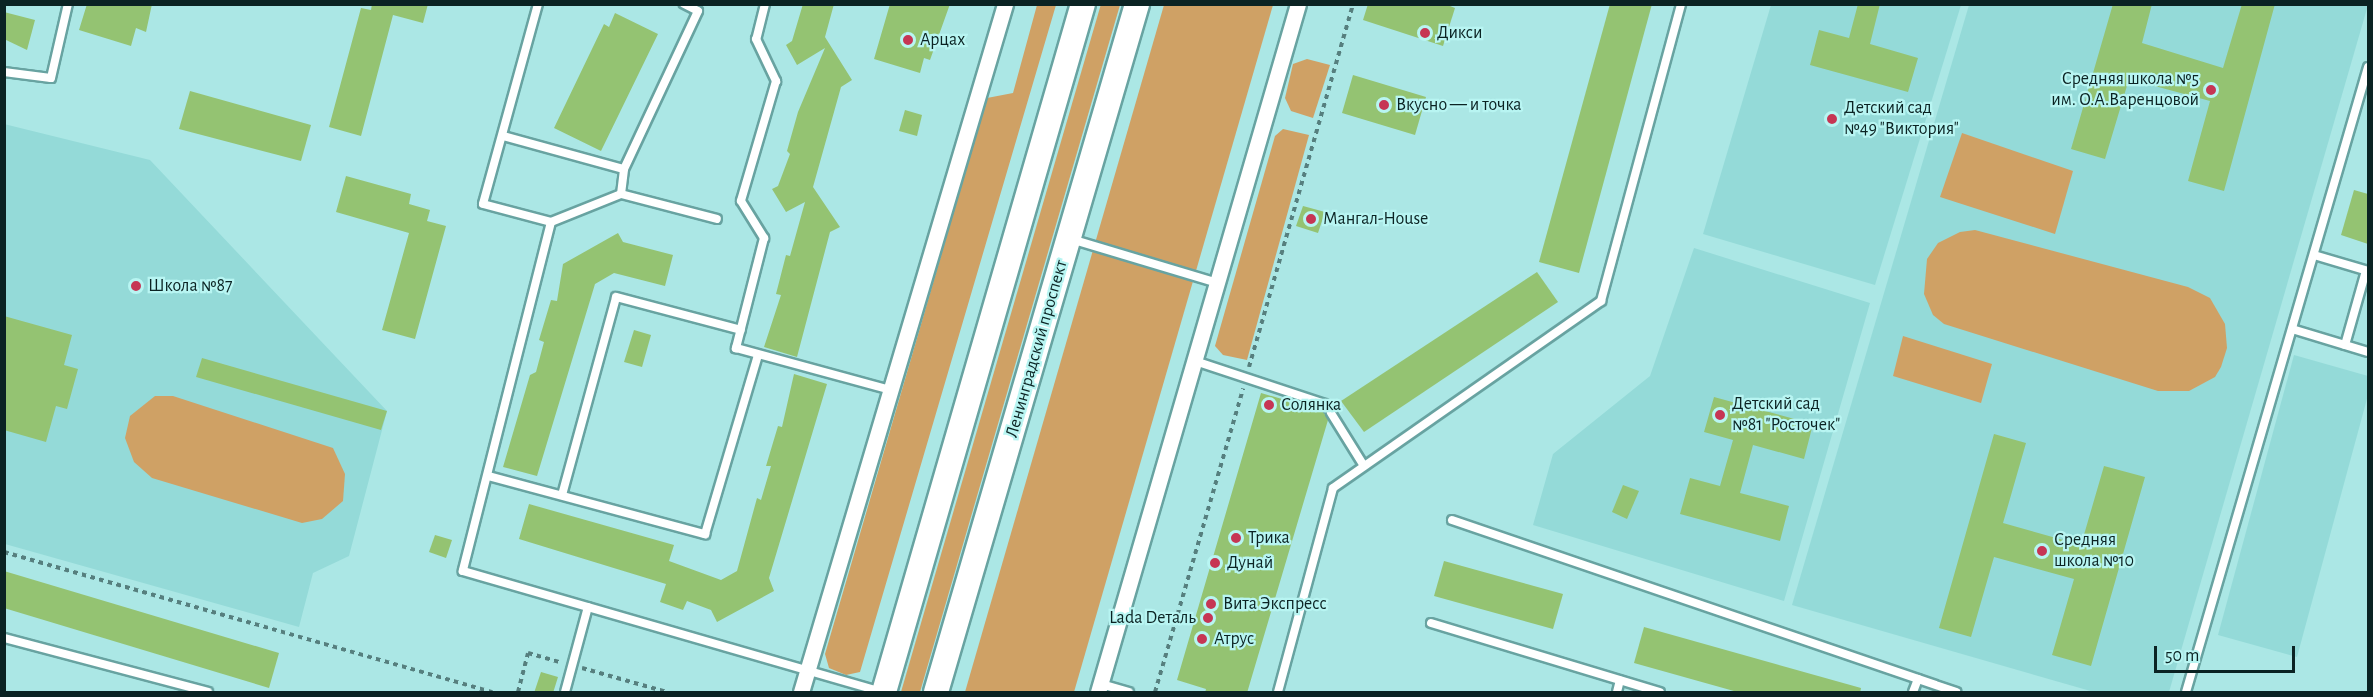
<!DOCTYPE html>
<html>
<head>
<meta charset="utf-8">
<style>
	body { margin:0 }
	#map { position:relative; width:2373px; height:697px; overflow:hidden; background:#abe7e5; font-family:"Alegreya Sans",sans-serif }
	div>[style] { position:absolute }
	.built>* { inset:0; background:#94dad8 }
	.green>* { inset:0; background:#cfa165 }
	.building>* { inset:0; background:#94c372 }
	.path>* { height:4px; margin-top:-2px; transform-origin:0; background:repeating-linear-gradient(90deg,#567f7e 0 4.5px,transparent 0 9px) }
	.roads { filter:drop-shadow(2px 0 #68a3a1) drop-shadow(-2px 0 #68a3a1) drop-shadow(0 2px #68a3a1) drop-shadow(0 -2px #68a3a1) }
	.service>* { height:8px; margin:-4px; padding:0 4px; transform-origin:4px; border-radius:4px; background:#fff }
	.minor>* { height:15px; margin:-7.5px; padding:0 7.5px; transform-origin:7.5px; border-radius:7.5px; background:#fff }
	.primary>* { height:24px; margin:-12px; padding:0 12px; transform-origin:12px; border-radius:12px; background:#fff }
	.dots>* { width:16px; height:16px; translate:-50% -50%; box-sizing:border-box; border:3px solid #b8f5f2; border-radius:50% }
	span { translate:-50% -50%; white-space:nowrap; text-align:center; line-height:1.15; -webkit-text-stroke:4.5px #b8f5f2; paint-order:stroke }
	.poi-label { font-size:18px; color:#0b2323 }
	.left { translate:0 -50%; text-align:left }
	.right { translate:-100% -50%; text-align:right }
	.street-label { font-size:18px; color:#0b2323 }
	.frame { position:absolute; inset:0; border:6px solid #0b2323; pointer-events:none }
	.scale { position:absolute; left:2154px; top:646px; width:141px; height:27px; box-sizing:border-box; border:3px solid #0b2323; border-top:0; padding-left:8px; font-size:18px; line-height:21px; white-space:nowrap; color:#0b2323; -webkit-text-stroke:4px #b8f5f2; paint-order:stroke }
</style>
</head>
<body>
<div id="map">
	<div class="built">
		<div style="clip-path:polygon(1771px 5px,1961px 5px,1875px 285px,1703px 234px)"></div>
		<div style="clip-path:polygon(1969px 5px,2368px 5px,2169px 692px,2094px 692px,1792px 605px)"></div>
		<div style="clip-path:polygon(4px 124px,150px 160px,387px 411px,349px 556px,313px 573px,299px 627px,5px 544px)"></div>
		<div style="clip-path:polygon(1694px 248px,1870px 303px,1784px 601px,1533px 525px,1553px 454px,1650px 376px)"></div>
		<div style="clip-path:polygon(2294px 355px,2368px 376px,2368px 395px,2297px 657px,2218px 635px)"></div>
	</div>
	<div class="green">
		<div style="clip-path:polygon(1101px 4px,1120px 5px,920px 692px,901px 692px)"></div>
		<div style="clip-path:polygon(1037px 5px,1056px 5px,860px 672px,846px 675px,829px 668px,825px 654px,987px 98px,1013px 93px)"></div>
		<div style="clip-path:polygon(1164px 5px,1273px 5px,1074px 692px,965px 692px)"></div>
		<div style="clip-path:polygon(1307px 59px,1330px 65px,1313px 118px,1291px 111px,1285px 98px,1293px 64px)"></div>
		<div style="clip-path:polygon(1283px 129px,1309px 135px,1247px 360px,1223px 355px,1215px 346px,1275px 136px)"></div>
		<div style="clip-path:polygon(1962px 133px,2073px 171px,2055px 234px,1940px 197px)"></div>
		<div style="clip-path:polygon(1975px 230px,2188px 287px,2210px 298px,2225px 324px,2227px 348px,2221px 367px,2215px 377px,2189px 391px,2158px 391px,1944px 324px,1933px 315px,1924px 294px,1927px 259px,1938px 243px,1960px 232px)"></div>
		<div style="clip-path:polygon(1903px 336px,1992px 364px,1981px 403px,1893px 376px)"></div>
		<div style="clip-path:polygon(155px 396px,173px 396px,333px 448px,345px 474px,343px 501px,322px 519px,302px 523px,152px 478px,134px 462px,125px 438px,130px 416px)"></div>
	</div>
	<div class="building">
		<div style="clip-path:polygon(87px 4px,152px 4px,146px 32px,136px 28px,131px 46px,79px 30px)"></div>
		<div style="clip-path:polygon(372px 4px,428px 4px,423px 23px,393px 15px,361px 136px,329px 127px,361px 8px,371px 10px)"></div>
		<div style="clip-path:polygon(803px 4px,834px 4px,825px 37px,852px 80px,841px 87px,813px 187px,840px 227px,830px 232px,797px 357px,764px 347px,781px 295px,776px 294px,786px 255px,790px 256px,805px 202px,786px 212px,772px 189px,778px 186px,790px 154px,787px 151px,798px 112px,825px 48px,797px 65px,786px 45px,792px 41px)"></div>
		<div style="clip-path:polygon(890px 4px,950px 4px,930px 60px,924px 58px,920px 73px,874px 59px)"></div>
		<div style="clip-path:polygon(1368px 4px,1445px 4px,1455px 8px,1443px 46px,1363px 20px)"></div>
		<div style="clip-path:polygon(1610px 4px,1652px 4px,1579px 273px,1539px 262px)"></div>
		<div style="clip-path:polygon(1858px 4px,1880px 4px,1870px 44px,1918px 58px,1908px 92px,1810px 65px,1819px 30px,1849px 38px)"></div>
		<div style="clip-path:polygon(2113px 4px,2152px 4px,2142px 43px,2223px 68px,2242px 4px,2275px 4px,2224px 191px,2188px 181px,2210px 101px,2129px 79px,2105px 159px,2071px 149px)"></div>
		<div style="clip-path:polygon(4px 12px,35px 20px,27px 50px,4px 39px)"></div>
		<div style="clip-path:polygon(615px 13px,658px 34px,601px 151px,554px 128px,604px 24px,609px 27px)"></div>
		<div style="clip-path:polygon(1353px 75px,1426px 97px,1415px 135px,1342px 113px)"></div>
		<div style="clip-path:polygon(190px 91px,311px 125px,301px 161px,179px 129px)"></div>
		<div style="clip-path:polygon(905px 110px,922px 115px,917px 136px,899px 131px)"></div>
		<div style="clip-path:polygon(346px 176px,411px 194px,409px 204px,430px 210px,427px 221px,446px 226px,415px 339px,382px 330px,409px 233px,336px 212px)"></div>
		<div style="clip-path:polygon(2354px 190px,2368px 194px,2368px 244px,2341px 235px)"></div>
		<div style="clip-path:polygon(1303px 206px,1325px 212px,1318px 233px,1296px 226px)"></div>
		<div style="clip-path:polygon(618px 233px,623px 242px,673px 255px,665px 286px,614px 273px,595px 284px,537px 476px,503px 467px,530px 375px,536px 372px,544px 342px,539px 340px,551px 300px,557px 301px,563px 264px)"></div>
		<div style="clip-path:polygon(1537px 272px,1558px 302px,1364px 432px,1341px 401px)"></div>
		<div style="clip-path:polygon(4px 316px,72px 335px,64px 365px,78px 369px,67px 409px,56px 406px,46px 442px,4px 430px)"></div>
		<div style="clip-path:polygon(634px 330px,651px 335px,642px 367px,624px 362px)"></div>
		<div style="clip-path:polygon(202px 358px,387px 411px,381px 430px,196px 377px)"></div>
		<div style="clip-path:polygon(794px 374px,827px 384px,769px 578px,774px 591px,717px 622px,711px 610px,687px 601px,683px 610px,660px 602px,666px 584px,519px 539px,529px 504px,674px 545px,669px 561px,721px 580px,737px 571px,757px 498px,761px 500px,771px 466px,766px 466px,778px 426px,782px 427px)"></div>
		<div style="clip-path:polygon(1261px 393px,1323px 411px,1328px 420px,1247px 693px,1205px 693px,1206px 689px,1177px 680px)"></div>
		<div style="clip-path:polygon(1714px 397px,1813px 424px,1804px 459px,1753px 445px,1740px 493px,1789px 506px,1780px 541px,1680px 514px,1690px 478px,1720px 486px,1733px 440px,1704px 432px)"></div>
		<div style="clip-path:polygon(1994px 434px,2026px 443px,2003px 523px,2081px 545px,2104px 466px,2145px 477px,2091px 666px,2052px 655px,2074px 579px,1994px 557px,1971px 637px,1939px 628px)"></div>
		<div style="clip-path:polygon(1623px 485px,1639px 491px,1627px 519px,1612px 512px)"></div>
		<div style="clip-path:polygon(435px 535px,452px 540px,446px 558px,429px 552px)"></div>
		<div style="clip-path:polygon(1444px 561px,1563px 594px,1553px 629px,1434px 596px)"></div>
		<div style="clip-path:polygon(4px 571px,279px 653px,269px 688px,4px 608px)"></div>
		<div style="clip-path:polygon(1644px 627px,1861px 688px,1860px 693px,1741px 693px,1634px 663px)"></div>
		<div style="clip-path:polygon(541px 672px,558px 677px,553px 693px,534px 693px)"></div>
	</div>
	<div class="path">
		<div style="left:1249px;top:367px;width:378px;rotate:-74deg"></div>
		<div style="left:4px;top:552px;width:508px;rotate:16.01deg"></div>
		<div style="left:582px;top:668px;width:88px;rotate:15.8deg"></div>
		<div style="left:518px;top:692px;width:40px;rotate:-75.6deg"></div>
		<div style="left:528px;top:653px;width:33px;rotate:16deg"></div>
		<div style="left:1155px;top:692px;width:316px;rotate:-73.8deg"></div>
	</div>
	<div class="roads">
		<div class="service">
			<div style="left:538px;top:4px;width:207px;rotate:105.4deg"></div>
			<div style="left:483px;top:204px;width:70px;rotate:14.8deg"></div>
			<div style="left:551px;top:222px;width:360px;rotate:104.2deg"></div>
			<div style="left:463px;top:571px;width:435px;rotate:16.1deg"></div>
			<div style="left:765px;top:4px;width:36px;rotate:104deg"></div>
			<div style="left:756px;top:39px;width:47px;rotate:64.5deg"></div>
			<div style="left:776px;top:81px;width:125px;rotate:106.3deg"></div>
			<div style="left:741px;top:201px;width:44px;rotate:58.1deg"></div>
			<div style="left:764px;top:238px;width:114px;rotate:104.3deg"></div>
			<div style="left:736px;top:348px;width:161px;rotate:15.2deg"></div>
			<div style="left:4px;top:72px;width:47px;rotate:7.3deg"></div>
			<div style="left:51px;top:78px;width:76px;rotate:-77.1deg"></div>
			<div style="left:503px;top:136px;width:125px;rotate:15.3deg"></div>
			<div style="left:624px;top:169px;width:174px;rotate:-64.9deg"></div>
			<div style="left:698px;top:11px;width:16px;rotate:-153deg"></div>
			<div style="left:621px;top:194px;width:25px;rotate:-83deg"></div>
			<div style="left:551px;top:222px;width:75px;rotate:-21.8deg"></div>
			<div style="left:621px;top:194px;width:99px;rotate:14.6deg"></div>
			<div style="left:1071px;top:239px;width:153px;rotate:16.7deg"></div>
			<div style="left:2314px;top:255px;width:56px;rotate:16.5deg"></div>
			<div style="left:2292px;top:329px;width:79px;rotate:16.8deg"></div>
			<div style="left:2345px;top:345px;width:77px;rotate:-74.2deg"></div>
			<div style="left:1195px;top:361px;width:137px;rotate:18.3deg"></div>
			<div style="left:1325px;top:404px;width:6px;rotate:51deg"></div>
			<div style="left:1331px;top:413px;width:62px;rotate:58.1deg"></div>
			<div style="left:488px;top:476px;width:225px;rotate:15deg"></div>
			<div style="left:705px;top:534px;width:187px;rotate:-73.5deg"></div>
			<div style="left:562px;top:495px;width:205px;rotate:-74.7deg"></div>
			<div style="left:616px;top:297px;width:129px;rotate:14.8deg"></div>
			<div style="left:1452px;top:520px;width:533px;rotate:18.84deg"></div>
			<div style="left:1431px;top:623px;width:239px;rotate:16.8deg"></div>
			<div style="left:4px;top:638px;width:211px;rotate:14.8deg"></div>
			<div style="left:1101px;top:684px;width:29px;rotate:16deg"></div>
			<div style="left:565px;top:692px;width:88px;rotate:-74.9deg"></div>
			<div style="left:1278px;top:692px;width:211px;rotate:-74.9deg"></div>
			<div style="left:1333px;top:488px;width:327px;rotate:-34.9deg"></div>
			<div style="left:1601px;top:301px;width:308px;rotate:-74.9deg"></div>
			<div style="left:1617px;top:692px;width:12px;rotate:-76deg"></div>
			<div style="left:1913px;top:692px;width:14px;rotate:-69deg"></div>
			<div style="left:2186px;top:692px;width:651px;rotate:-73.76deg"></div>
		</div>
		<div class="minor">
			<div style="left:801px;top:692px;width:718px;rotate:-73.48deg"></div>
			<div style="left:1098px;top:692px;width:716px;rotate:-73.79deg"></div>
		</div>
		<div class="primary">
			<div style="left:884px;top:692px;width:716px;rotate:-73.87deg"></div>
			<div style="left:936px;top:692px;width:717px;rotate:-73.71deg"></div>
		</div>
	</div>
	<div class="dots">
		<div style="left:1425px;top:33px;background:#c63654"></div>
		<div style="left:908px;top:40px;background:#c63654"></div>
		<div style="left:2211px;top:90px;background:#c63654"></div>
		<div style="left:1384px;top:105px;background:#c63654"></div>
		<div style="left:1832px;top:119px;background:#c63654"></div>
		<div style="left:1311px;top:219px;background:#c63654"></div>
		<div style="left:136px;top:286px;background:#c63654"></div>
		<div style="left:1269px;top:405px;background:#c63654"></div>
		<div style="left:1720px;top:415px;background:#c63654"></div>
		<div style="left:1236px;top:538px;background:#c63654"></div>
		<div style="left:2042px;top:551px;background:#c63654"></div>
		<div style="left:1215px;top:563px;background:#c63654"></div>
		<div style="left:1211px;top:604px;background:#c63654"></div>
		<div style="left:1208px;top:618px;background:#c63654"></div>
		<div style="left:1202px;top:639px;background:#c63654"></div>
	</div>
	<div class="poi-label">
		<span class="left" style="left:1437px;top:33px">Дикси</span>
		<span class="left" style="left:920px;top:40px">Арцах</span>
		<span class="right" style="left:2199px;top:90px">Средняя школа №5<br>им. О.А.Варенцовой</span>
		<span class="left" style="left:1396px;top:105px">Вкусно — и точка</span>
		<span class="left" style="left:1844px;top:119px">Детский сад<br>№49 "Виктория"</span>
		<span class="left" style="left:1323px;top:219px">Мангал-House</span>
		<span class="left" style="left:148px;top:286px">Школа №87</span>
		<span class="left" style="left:1281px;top:405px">Солянка</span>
		<span class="left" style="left:1732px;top:415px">Детский сад<br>№81 "Росточек"</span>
		<span class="left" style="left:1248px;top:538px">Трика</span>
		<span class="left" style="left:2054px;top:551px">Средняя<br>школа №10</span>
		<span class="left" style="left:1227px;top:563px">Дунай</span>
		<span class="left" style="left:1223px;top:604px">Вита Экспресс</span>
		<span class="right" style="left:1196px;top:618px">Lada Dеталь</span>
		<span class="left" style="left:1214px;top:639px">Атрус</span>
	</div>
	<div class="street-label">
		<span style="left:1037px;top:349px;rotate:-74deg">Ленинградский проспект</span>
	</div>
	<div class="frame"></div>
	<div class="scale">50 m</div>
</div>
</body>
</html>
